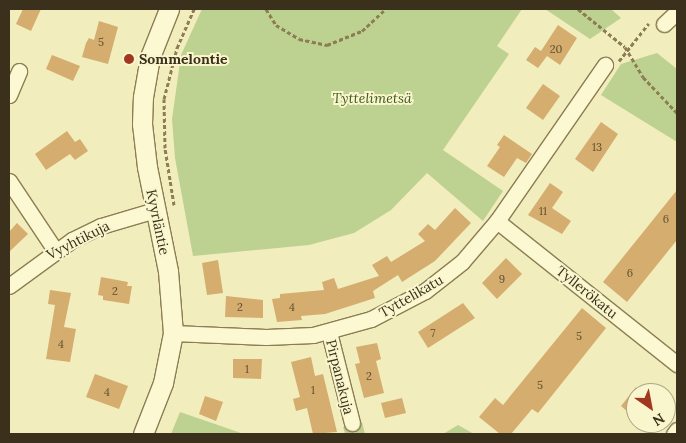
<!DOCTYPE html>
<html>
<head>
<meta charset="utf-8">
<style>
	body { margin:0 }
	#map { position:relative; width:686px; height:443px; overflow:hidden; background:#f2edbd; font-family:Lora,serif }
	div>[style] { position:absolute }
	.green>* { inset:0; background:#bdd190 }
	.building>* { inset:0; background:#d4ad6f }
	.path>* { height:3px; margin-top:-1.5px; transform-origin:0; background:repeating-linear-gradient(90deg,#8c7d54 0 4px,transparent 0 6.5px) }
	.roads { filter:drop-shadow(1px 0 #8c7d54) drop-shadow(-1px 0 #8c7d54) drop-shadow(0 1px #8c7d54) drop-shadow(0 -1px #8c7d54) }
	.minor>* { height:15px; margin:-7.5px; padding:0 7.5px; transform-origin:7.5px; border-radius:7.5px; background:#fcf8d1 }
	.tertiary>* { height:19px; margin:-9.5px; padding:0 9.5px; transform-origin:9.5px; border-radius:9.5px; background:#fcf8d1 }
	.dots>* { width:14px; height:14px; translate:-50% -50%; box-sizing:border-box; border:2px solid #f9f5cd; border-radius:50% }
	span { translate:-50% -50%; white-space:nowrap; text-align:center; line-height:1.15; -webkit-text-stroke:4px #f9f5cd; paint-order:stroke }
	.number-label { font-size:11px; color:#604f30 }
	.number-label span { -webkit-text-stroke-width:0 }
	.poi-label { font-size:14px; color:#3a301b; font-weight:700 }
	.left { translate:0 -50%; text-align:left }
	.park-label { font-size:14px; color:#3f581f; font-style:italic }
	.street-label { font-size:14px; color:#3a301b }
	.frame { position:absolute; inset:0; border:10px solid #3a301b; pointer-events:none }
	.north { position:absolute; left:626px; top:383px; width:50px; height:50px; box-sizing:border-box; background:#f9f5cd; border:1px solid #ada686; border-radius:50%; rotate:147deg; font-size:14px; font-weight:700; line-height:20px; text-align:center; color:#3a301b }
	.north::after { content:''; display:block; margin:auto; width:18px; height:22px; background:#a1371e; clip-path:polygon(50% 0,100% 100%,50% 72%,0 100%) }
</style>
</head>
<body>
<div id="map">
	<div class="green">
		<div style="clip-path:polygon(202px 9px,522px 9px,497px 46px,509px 54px,443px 150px,503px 191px,483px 221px,427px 173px,391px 210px,354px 233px,309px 245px,193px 256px,175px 158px,172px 119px,181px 55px)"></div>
		<div style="clip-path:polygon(545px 9px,611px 9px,621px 18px,590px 39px)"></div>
		<div style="clip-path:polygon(657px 53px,677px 69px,677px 142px,601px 95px,621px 64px)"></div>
		<div style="clip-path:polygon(180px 412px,244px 434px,171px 434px)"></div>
		<div style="clip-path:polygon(362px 422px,365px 434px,345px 434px,343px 427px)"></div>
		<div style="clip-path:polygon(458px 425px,474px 434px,443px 434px)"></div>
	</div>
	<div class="building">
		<div style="clip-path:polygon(23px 9px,41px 9px,31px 31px,16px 24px)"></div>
		<div style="clip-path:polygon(99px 21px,118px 27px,108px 64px,82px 57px,86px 43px,89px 38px,94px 40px)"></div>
		<div style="clip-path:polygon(558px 25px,577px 38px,560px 65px,547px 56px,538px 68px,526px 60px,535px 47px,541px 51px)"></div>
		<div style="clip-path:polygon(52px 55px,80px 66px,73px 81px,46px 69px)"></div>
		<div style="clip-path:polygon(543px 84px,560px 96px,543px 120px,526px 108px)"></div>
		<div style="clip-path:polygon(601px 122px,618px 134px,593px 172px,575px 159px)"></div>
		<div style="clip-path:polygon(67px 131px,75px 142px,80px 139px,88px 151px,75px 160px,70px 154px,46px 170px,35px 154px)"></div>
		<div style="clip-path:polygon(504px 135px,532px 154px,526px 163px,517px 158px,504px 177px,487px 166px,500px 147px,497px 145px)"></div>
		<div style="clip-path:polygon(550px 183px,563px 192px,552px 208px,571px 221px,562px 234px,528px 215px)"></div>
		<div style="clip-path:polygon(677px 190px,677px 240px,627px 302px,603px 282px)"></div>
		<div style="clip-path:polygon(455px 208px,471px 223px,435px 261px,402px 282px,398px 275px,373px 291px,375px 298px,325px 314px,301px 316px,302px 320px,277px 322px,272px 299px,280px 298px,280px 294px,324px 290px,322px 282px,334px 278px,338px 289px,379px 276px,372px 265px,387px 256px,391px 262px,425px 241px,418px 234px,428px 224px,435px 230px)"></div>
		<div style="clip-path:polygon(17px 223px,28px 234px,9px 252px,9px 232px)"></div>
		<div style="clip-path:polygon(506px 258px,522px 274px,497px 299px,482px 283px)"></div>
		<div style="clip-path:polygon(218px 260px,223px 293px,207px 295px,202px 263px)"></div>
		<div style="clip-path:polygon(101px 277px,128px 282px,127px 286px,132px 286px,129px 304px,103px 300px,103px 296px,98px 295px)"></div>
		<div style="clip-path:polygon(50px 290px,71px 293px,64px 327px,76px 329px,70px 362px,46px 359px,55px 305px,48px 304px)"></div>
		<div style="clip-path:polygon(226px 296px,263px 300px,263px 318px,225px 317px)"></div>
		<div style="clip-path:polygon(463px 303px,475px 318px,428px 348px,418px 332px)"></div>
		<div style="clip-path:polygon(582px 308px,606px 328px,538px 413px,532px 409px,511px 434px,500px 434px,479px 417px,495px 398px,503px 405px)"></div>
		<div style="clip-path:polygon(377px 343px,381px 359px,376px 361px,384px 393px,364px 398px,355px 364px,360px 363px,356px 347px)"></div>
		<div style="clip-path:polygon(311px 357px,315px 376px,323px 374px,337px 432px,313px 434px,307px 408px,296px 411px,293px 399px,300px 397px,291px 362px)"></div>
		<div style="clip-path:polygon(233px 359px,262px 359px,261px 379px,233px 378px)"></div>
		<div style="clip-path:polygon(95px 374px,128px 386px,119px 409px,86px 397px)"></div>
		<div style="clip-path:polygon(636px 387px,636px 419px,621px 406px)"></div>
		<div style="clip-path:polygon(205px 396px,223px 402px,216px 421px,199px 414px)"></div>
		<div style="clip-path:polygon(402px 398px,406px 413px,385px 418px,381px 403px)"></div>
	</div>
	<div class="path">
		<div style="left:266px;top:9px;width:19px;rotate:58deg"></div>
		<div style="left:276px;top:25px;width:27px;rotate:31deg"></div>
		<div style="left:299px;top:39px;width:29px;rotate:12deg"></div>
		<div style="left:327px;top:45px;width:38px;rotate:-22deg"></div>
		<div style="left:362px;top:31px;width:33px;rotate:-43deg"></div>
		<div style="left:578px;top:9px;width:60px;rotate:39deg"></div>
		<div style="left:625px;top:47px;width:35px;rotate:59deg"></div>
		<div style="left:643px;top:77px;width:50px;rotate:46.6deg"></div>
		<div style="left:619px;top:61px;width:48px;rotate:-51.7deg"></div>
		<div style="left:174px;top:205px;width:58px;rotate:-99deg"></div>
		<div style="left:165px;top:148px;width:49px;rotate:-91.2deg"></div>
		<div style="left:164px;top:99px;width:53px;rotate:-75.7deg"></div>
		<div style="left:177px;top:48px;width:43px;rotate:-66.4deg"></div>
	</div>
	<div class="roads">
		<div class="minor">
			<div style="left:664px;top:24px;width:18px;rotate:-43deg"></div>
			<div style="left:9px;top:95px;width:26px;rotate:-67deg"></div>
			<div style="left:9px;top:181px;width:83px;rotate:56.3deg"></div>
			<div style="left:497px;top:221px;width:230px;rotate:38.5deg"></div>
			<div style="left:9px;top:286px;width:78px;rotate:-36.1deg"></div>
			<div style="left:72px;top:240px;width:32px;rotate:-26deg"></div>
			<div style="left:101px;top:226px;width:56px;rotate:-16.5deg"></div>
			<div style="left:329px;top:332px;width:94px;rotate:75.8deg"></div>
			<div style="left:173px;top:333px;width:93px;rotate:2.5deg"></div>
			<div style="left:266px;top:337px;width:47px;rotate:-2.4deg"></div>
			<div style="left:313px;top:335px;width:60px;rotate:-15.4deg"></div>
			<div style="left:371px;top:319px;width:61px;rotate:-27.4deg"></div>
			<div style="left:425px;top:291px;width:47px;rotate:-38.1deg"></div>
			<div style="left:462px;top:262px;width:54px;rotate:-49.5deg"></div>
			<div style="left:497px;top:221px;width:190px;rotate:-55.3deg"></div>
			<div style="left:674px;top:434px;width:5px;rotate:-53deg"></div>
		</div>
		<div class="tertiary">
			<div style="left:143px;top:434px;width:55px;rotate:-68.6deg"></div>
			<div style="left:163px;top:383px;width:51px;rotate:-78.7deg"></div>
			<div style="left:173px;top:333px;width:62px;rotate:-94.6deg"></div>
			<div style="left:168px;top:271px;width:106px;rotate:-101.4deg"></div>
			<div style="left:147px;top:167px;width:43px;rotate:-96.6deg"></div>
			<div style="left:142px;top:124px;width:27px;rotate:-88deg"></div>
			<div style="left:143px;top:97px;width:41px;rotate:-80.1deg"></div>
			<div style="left:150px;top:57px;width:52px;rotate:-68.4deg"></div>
		</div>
	</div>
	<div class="dots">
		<div style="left:129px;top:59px;background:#a1371e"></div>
	</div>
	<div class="number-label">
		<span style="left:101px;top:42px">5</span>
		<span style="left:556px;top:49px">20</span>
		<span style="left:597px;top:147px">13</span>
		<span style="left:543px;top:211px">11</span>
		<span style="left:666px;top:219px">6</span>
		<span style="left:630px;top:273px">6</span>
		<span style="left:502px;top:279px">9</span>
		<span style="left:115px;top:291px">2</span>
		<span style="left:240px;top:307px">2</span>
		<span style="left:292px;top:307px">4</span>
		<span style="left:433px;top:333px">7</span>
		<span style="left:579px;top:336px">5</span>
		<span style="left:61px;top:344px">4</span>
		<span style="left:247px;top:369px">1</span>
		<span style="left:369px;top:376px">2</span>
		<span style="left:540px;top:385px">5</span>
		<span style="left:313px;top:390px">1</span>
		<span style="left:107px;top:392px">4</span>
	</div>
	<div class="poi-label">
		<span class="left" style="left:139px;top:59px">Sommelontie</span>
	</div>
	<div class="park-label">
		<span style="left:372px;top:98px">Tyttelimetsä</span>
	</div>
	<div class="street-label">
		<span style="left:158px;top:222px;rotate:78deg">Kyyrläntie</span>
		<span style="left:78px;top:240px;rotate:-27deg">Vyyhtikuja</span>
		<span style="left:587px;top:292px;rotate:39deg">Tyllerökatu</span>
		<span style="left:411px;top:296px;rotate:-30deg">Tyttelikatu</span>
		<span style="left:340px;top:377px;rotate:76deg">Pirpanakuja</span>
	</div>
	<div class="frame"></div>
	<div class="north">N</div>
</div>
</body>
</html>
